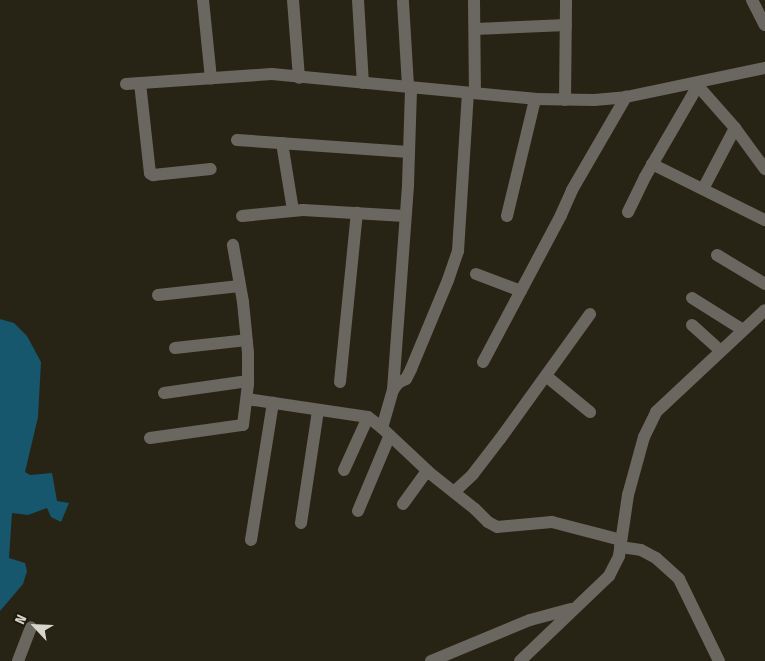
<!DOCTYPE html>
<html>
<head>
<meta charset="utf-8">
<style>
	body { margin:0 }
	#map { position:relative; width:765px; height:661px; overflow:hidden; background:#272415; font-family:"Fira Sans Condensed",sans-serif }
	div>[style] { position:absolute }
	.water>* { inset:0; background:#16576d }
	.minor>* { height:12px; margin:-6px; padding:0 6px; transform-origin:6px; border-radius:6px; background:#696760 }
	span { translate:-50% -50%; white-space:nowrap; text-align:center; line-height:1.15; -webkit-text-stroke:4px #1e1b0c; paint-order:stroke }
	.north { position:absolute; left:10px; top:601px; width:50px; height:50px; -webkit-text-stroke:4px #1e1b0c; paint-order:stroke; rotate:295deg; font-size:14px; font-weight:700; line-height:20px; text-align:center; color:#d8d6cc }
	.north::after { content:''; display:block; margin:auto; width:18px; height:22px; background:#d8d6cc; clip-path:polygon(50% 0,100% 100%,50% 72%,0 100%) }
</style>
</head>
<body>
<div id="map">
	<div class="water">
		<div style="clip-path:polygon(0 319px,14px 323px,27px 336px,41px 362px,38px 417px,25px 472px,30px 475px,52px 473px,57px 501px,69px 503px,61px 522px,51px 517px,47px 508px,28px 515px,12px 513px,9px 558px,25px 563px,27px 571px,23px 584px,0 611px)"></div>
	</div>
	<div class="minor">
		<div style="left:203px;top:0;width:79px;rotate:84.2deg"></div>
		<div style="left:293px;top:0;width:78px;rotate:85.6deg"></div>
		<div style="left:358px;top:0;width:83px;rotate:86.6deg"></div>
		<div style="left:474px;top:0;width:93px;rotate:89.4deg"></div>
		<div style="left:752px;top:0;width:28px;rotate:63deg"></div>
		<div style="left:403px;top:2px;width:85px;rotate:86.6deg"></div>
		<div style="left:475px;top:29px;width:91px;rotate:-2.5deg"></div>
		<div style="left:140px;top:83px;width:91px;rotate:83.7deg"></div>
		<div style="left:150px;top:173px;width:4px;rotate:34deg"></div>
		<div style="left:153px;top:175px;width:58px;rotate:-5.9deg"></div>
		<div style="left:126px;top:84px;width:146px;rotate:-3.9deg"></div>
		<div style="left:272px;top:74px;width:264px;rotate:5.4deg"></div>
		<div style="left:535px;top:99px;width:59px;rotate:1deg"></div>
		<div style="left:594px;top:100px;width:32px;rotate:-5deg"></div>
		<div style="left:626px;top:97px;width:142px;rotate:-11.8deg"></div>
		<div style="left:698px;top:86px;width:56px;rotate:48.6deg"></div>
		<div style="left:735px;top:128px;width:51px;rotate:53.8deg"></div>
		<div style="left:565px;top:100px;width:100px;rotate:-89.4deg"></div>
		<div style="left:237px;top:140px;width:172px;rotate:4deg"></div>
		<div style="left:282px;top:143px;width:68px;rotate:80.7deg"></div>
		<div style="left:652px;top:164px;width:126px;rotate:26.4deg"></div>
		<div style="left:703px;top:189px;width:69px;rotate:-62.3deg"></div>
		<div style="left:628px;top:212px;width:39px;rotate:-64deg"></div>
		<div style="left:645px;top:177px;width:110px;rotate:-59.9deg"></div>
		<div style="left:242px;top:216px;width:61px;rotate:-5.6deg"></div>
		<div style="left:303px;top:210px;width:102px;rotate:3.4deg"></div>
		<div style="left:507px;top:216px;width:120px;rotate:-76.5deg"></div>
		<div style="left:717px;top:255px;width:56px;rotate:31.1deg"></div>
		<div style="left:476px;top:274px;width:48px;rotate:20.7deg"></div>
		<div style="left:158px;top:295px;width:82px;rotate:-6.3deg"></div>
		<div style="left:692px;top:298px;width:60px;rotate:32.1deg"></div>
		<div style="left:692px;top:325px;width:39px;rotate:42deg"></div>
		<div style="left:175px;top:348px;width:72px;rotate:-6.3deg"></div>
		<div style="left:483px;top:362px;width:166px;rotate:-62deg"></div>
		<div style="left:561px;top:215px;width:27px;rotate:-66deg"></div>
		<div style="left:572px;top:190px;width:108px;rotate:-59.9deg"></div>
		<div style="left:546px;top:376px;width:57px;rotate:39.3deg"></div>
		<div style="left:340px;top:382px;width:170px;rotate:-84.3deg"></div>
		<div style="left:393px;top:390px;width:206px;rotate:-85.8deg"></div>
		<div style="left:408px;top:185px;width:98px;rotate:-88.2deg"></div>
		<div style="left:164px;top:393px;width:85px;rotate:-8.1deg"></div>
		<div style="left:247px;top:399px;width:122px;rotate:8.5deg"></div>
		<div style="left:368px;top:417px;width:18px;rotate:38deg"></div>
		<div style="left:382px;top:428px;width:67px;rotate:43.2deg"></div>
		<div style="left:431px;top:474px;width:56px;rotate:38.5deg"></div>
		<div style="left:475px;top:509px;width:18px;rotate:45deg"></div>
		<div style="left:488px;top:522px;width:10px;rotate:29deg"></div>
		<div style="left:497px;top:527px;width:55px;rotate:-5.2deg"></div>
		<div style="left:552px;top:522px;width:71px;rotate:14.6deg"></div>
		<div style="left:382px;top:428px;width:40px;rotate:-74deg"></div>
		<div style="left:393px;top:390px;width:9px;rotate:-54deg"></div>
		<div style="left:398px;top:383px;width:9px;rotate:-27deg"></div>
		<div style="left:406px;top:379px;width:11px;rotate:-63deg"></div>
		<div style="left:411px;top:369px;width:96px;rotate:-67.4deg"></div>
		<div style="left:448px;top:280px;width:31px;rotate:-71deg"></div>
		<div style="left:458px;top:251px;width:158px;rotate:-86.4deg"></div>
		<div style="left:150px;top:438px;width:94px;rotate:-8deg"></div>
		<div style="left:243px;top:425px;width:41px;rotate:-83deg"></div>
		<div style="left:248px;top:384px;width:31px;rotate:-90deg"></div>
		<div style="left:248px;top:353px;width:51px;rotate:-95.6deg"></div>
		<div style="left:243px;top:302px;width:58px;rotate:-100deg"></div>
		<div style="left:344px;top:470px;width:58px;rotate:-65.6deg"></div>
		<div style="left:454px;top:492px;width:26px;rotate:-43deg"></div>
		<div style="left:473px;top:474px;width:44px;rotate:-52.4deg"></div>
		<div style="left:500px;top:439px;width:154px;rotate:-54.2deg"></div>
		<div style="left:403px;top:504px;width:41px;rotate:-54deg"></div>
		<div style="left:358px;top:511px;width:82px;rotate:-67.2deg"></div>
		<div style="left:301px;top:523px;width:114px;rotate:-81.4deg"></div>
		<div style="left:251px;top:540px;width:139px;rotate:-80.9deg"></div>
		<div style="left:620px;top:547px;width:21px;rotate:8deg"></div>
		<div style="left:641px;top:550px;width:17px;rotate:28deg"></div>
		<div style="left:656px;top:558px;width:31px;rotate:42deg"></div>
		<div style="left:679px;top:579px;width:91px;rotate:64deg"></div>
		<div style="left:18px;top:661px;width:36px;rotate:-69deg"></div>
		<div style="left:431px;top:661px;width:107px;rotate:-22.5deg"></div>
		<div style="left:530px;top:620px;width:42px;rotate:-15deg"></div>
		<div style="left:520px;top:661px;width:123px;rotate:-43.7deg"></div>
		<div style="left:609px;top:576px;width:22px;rotate:-63deg"></div>
		<div style="left:619px;top:556px;width:62px;rotate:-81.6deg"></div>
		<div style="left:628px;top:495px;width:60px;rotate:-74.6deg"></div>
		<div style="left:644px;top:437px;width:28px;rotate:-64deg"></div>
		<div style="left:656px;top:412px;width:149px;rotate:-43.1deg"></div>
	</div>
	<div class="north">N</div>
</div>
</body>
</html>
